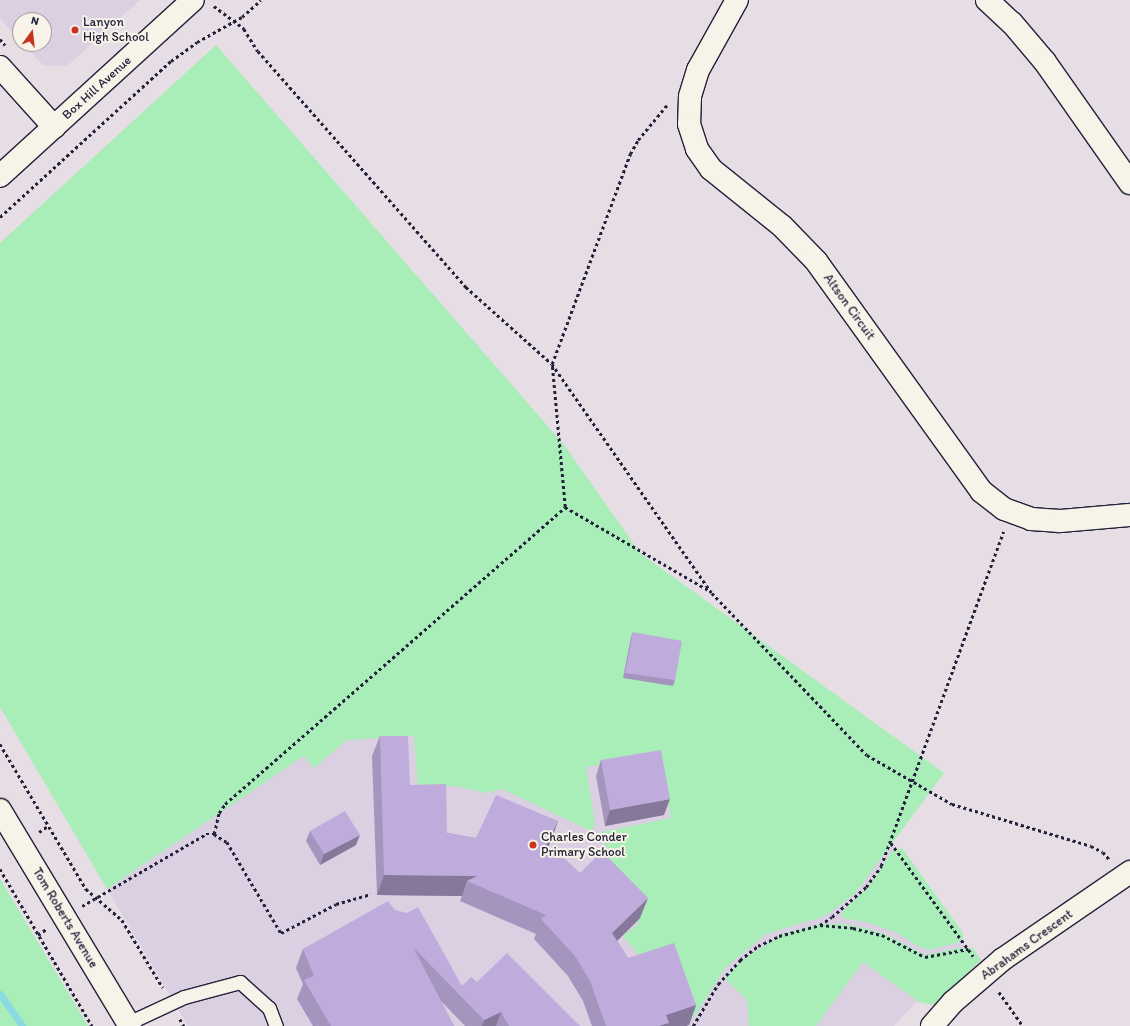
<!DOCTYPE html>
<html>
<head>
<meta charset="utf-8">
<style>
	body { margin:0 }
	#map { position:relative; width:1130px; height:1026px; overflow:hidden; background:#e6dee4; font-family:Itim,sans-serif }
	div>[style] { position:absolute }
	.built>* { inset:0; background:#dbcfe2 }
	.green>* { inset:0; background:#a9edb8 }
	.stream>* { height:7px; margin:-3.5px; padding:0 3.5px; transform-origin:3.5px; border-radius:3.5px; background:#89dae1 }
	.path>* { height:2.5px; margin-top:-1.25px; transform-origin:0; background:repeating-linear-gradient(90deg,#22223b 0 3px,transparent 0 6px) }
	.roads { filter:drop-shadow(1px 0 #22223b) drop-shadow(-1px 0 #22223b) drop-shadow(0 1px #22223b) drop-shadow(0 -1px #22223b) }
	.lane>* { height:13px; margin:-6.5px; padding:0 6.5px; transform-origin:6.5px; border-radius:6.5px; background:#f7f3e8 }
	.street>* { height:22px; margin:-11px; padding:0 11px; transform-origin:11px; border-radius:11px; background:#f7f3e8 }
	.secondary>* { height:22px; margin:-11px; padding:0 11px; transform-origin:11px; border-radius:11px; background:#f7f3e8 }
	.wall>* { inset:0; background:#a594bd }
	.shaded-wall>* { inset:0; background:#86789a }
	.building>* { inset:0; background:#c0acdc }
	.dots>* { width:11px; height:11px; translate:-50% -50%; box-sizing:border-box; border:2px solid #f7f3e8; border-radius:50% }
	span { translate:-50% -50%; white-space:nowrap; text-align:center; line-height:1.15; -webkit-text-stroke:4px #f7f3e8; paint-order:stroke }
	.poi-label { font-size:13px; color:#22223b }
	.left { translate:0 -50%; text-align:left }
	.street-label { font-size:13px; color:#22223b }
	.north { position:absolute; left:12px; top:12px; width:40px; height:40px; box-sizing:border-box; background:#f7f3e8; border:1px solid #a29fa3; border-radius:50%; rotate:15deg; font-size:11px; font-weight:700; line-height:16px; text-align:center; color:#22223b }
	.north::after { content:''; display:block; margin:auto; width:14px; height:18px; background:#c8321e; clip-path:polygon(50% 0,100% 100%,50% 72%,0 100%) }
</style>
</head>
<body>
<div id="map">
	<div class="built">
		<div style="clip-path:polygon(0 0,140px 0,67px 66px,43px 65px,23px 44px,44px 44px,44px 20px,20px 20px,20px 40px,0 19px)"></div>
		<div style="clip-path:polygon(541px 595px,864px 801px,969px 952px,915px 1003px,894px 1026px,188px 1026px,107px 889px)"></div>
	</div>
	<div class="green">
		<div style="clip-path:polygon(216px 45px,565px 446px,640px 553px,944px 773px,855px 894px,825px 916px,766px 934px,726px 967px,692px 1020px,669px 955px,645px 963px,623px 936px,639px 923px,597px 871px,610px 852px,599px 837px,602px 832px,671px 818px,659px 755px,586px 767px,595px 824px,591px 831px,502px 789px,486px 793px,455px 786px,418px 789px,414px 736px,347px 740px,314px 768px,304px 756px,107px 889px,0 707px,0 243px)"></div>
		<div style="clip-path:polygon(902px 848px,963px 933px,963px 939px,957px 943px,929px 950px,918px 946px,897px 933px,870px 923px,843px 918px,841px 913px,870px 885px,892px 851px)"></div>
		<div style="clip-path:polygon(0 879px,88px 1026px,0 1026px)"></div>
		<div style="clip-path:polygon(819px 924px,843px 924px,869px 929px,889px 936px,925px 955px,958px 948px,973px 948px,981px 960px,934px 1005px,919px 1002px,863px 962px,816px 1026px,749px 1026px,747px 1000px,725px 979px,742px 960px,782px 934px)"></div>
	</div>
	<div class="stream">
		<div style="left:0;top:994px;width:39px;rotate:55deg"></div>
	</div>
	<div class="path">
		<div style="left:214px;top:6px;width:38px;rotate:37deg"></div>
		<div style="left:244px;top:29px;width:26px;rotate:58deg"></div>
		<div style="left:258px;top:51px;width:315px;rotate:48.6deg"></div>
		<div style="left:466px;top:287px;width:115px;rotate:41.8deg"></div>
		<div style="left:552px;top:364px;width:279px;rotate:55.1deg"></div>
		<div style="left:712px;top:593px;width:224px;rotate:46.3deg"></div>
		<div style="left:867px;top:755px;width:98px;rotate:30deg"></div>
		<div style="left:952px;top:804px;width:145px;rotate:16.8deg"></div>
		<div style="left:1091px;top:846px;width:13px;rotate:27deg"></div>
		<div style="left:1103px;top:852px;width:11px;rotate:49deg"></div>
		<div style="left:0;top:39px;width:8px;rotate:50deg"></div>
		<div style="left:0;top:217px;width:231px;rotate:-42.4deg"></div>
		<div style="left:171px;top:61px;width:32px;rotate:-36deg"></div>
		<div style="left:197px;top:42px;width:51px;rotate:-29.1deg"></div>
		<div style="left:242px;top:17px;width:25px;rotate:-42deg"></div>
		<div style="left:565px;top:507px;width:144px;rotate:-95.2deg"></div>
		<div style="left:552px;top:364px;width:224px;rotate:-69.6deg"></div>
		<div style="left:630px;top:154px;width:16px;rotate:-60deg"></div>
		<div style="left:638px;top:140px;width:45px;rotate:-50.4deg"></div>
		<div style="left:0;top:744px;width:169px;rotate:59.3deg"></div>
		<div style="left:86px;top:889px;width:48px;rotate:40.7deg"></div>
		<div style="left:122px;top:920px;width:79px;rotate:58.9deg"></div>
		<div style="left:39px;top:832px;width:11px;rotate:-34deg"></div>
		<div style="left:214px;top:834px;width:22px;rotate:-77deg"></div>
		<div style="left:219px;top:813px;width:11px;rotate:-56deg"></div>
		<div style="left:225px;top:804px;width:451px;rotate:-41.1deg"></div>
		<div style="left:565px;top:507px;width:168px;rotate:30.1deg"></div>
		<div style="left:891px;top:843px;width:140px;rotate:54deg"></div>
		<div style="left:0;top:869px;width:182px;rotate:59.6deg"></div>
		<div style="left:82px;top:906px;width:143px;rotate:-30.1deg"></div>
		<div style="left:206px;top:834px;width:8px"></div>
		<div style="left:214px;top:834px;width:15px;rotate:32deg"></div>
		<div style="left:227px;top:842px;width:106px;rotate:59.3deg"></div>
		<div style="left:281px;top:933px;width:62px;rotate:-27.8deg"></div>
		<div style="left:336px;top:904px;width:36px;rotate:-16deg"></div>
		<div style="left:820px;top:925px;width:33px;rotate:5deg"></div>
		<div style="left:853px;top:928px;width:30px;rotate:14deg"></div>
		<div style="left:882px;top:935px;width:48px;rotate:27.1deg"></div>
		<div style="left:925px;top:957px;width:44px;rotate:-10.5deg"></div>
		<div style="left:38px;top:935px;width:10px;rotate:-37deg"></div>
		<div style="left:999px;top:992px;width:42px;rotate:54.8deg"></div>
		<div style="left:180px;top:1019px;width:8px;rotate:60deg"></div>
		<div style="left:693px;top:1026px;width:49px;rotate:-59.2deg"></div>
		<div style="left:718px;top:984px;width:33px;rotate:-47deg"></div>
		<div style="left:740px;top:960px;width:23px;rotate:-38deg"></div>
		<div style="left:758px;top:946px;width:23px;rotate:-25deg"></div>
		<div style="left:779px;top:936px;width:42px;rotate:-15deg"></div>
		<div style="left:820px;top:925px;width:14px;rotate:-34deg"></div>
		<div style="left:832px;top:917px;width:45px;rotate:-41.4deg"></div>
		<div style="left:866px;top:887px;width:26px;rotate:-54deg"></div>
		<div style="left:881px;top:866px;width:356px;rotate:-69.9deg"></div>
	</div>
	<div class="roads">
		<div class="lane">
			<div style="left:128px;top:1023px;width:62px;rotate:-24.9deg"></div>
			<div style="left:184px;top:997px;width:58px;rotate:-15deg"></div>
			<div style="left:240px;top:982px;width:39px;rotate:42deg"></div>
			<div style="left:269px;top:1008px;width:19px;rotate:69deg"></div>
		</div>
		<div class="street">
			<div style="left:737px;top:0;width:80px;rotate:119.1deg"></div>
			<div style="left:698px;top:70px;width:28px;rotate:107deg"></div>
			<div style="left:690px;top:97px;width:27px;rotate:92deg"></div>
			<div style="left:689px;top:124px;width:26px;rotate:72deg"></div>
			<div style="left:697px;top:149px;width:24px;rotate:55deg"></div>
			<div style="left:711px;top:169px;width:91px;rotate:38.8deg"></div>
			<div style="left:782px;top:226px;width:49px;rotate:45.8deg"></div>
			<div style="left:816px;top:261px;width:283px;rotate:54.3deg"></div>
			<div style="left:981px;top:491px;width:29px;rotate:38deg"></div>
			<div style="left:1004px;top:509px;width:29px;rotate:20deg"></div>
			<div style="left:1031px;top:519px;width:29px;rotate:4deg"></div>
			<div style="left:1060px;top:521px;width:70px;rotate:-4.9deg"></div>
			<div style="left:987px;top:0;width:34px;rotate:43deg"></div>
			<div style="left:1012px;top:23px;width:51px;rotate:49.8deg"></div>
			<div style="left:1045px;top:62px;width:148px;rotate:54.9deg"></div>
			<div style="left:0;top:67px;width:81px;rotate:48deg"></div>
			<div style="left:932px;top:1026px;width:32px;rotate:-49deg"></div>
			<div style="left:953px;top:1002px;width:66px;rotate:-40.7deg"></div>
			<div style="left:1003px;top:959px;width:154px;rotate:-34.4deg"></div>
		</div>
		<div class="secondary">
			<div style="left:0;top:176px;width:261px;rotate:-42.4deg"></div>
			<div style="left:0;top:810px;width:252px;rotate:59deg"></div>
		</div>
	</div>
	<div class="wall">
		<div style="clip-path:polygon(633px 632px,675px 680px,673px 686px,623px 678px,631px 637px)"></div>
		<div style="clip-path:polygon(380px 736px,410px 785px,447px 833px,476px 838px,558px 821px,551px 841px,546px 850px,580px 873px,640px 918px,617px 941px,628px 958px,696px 1005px,689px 1025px,686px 1026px,592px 1026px,583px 1001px,568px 976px,534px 939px,536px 934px,460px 901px,462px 896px,377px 895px,372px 756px)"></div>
		<div style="clip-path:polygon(601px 760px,664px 815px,605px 826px,596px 776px)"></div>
		<div style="clip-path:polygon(310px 831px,356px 845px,320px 865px,306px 841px)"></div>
		<div style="clip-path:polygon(395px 910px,462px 986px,477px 982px,580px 1026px,465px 1026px,441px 1001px,454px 1026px,313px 1026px,297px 999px,303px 984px,296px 968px,303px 949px)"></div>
	</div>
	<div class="shaded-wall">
		<div style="clip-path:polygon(670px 799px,664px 815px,605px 826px,610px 810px)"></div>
		<div style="clip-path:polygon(558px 821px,551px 841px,537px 869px,544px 849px)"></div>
		<div style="clip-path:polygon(360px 835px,356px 845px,320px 865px,324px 854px)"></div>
		<div style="clip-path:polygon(384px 875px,477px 876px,467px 881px,462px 896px,377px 895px)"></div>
		<div style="clip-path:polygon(648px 898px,640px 918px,605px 953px,612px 933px)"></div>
		<div style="clip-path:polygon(696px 1005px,689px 1025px,686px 1026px,659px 1026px,666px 1015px)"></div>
		<div style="clip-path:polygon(501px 1012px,496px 1026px,482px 1026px,484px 1020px)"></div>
	</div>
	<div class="building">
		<div style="clip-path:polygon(633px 632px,682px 641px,675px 680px,625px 673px)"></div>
		<div style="clip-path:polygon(380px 736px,408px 736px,410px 785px,446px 784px,447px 833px,476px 838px,496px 795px,558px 821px,544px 849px,565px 859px,580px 873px,602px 851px,648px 898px,612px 933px,628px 958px,674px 943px,696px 1005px,666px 1015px,669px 1023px,659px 1026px,606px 1026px,590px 981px,575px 956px,541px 919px,546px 915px,467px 881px,477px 876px,384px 875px)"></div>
		<div style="clip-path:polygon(661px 750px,670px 799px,610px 810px,601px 760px)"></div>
		<div style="clip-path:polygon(345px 811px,360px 835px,324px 854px,310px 831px)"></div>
		<div style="clip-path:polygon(388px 901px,395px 910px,407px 913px,418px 907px,462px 986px,471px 977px,477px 982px,507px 953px,580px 1026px,509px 1026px,501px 1012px,484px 1020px,413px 947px,454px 1026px,331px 1026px,304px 980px,314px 976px,303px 949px)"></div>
	</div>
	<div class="dots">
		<div style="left:75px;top:30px;background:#c8321e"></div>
		<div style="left:533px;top:845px;background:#c8321e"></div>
	</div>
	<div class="poi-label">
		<span class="left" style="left:83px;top:30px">Lanyon<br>High School</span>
		<span class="left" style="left:541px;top:845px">Charles Conder<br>Primary School</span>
	</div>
	<div class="street-label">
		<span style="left:97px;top:88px;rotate:-42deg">Box Hill Avenue</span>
		<span style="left:849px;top:307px;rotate:54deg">Altson Circuit</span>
		<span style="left:65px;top:918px;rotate:59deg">Tom Roberts Avenue</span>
		<span style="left:1027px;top:945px;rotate:-36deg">Abrahams Crescent</span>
	</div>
	<div class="north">N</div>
</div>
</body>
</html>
